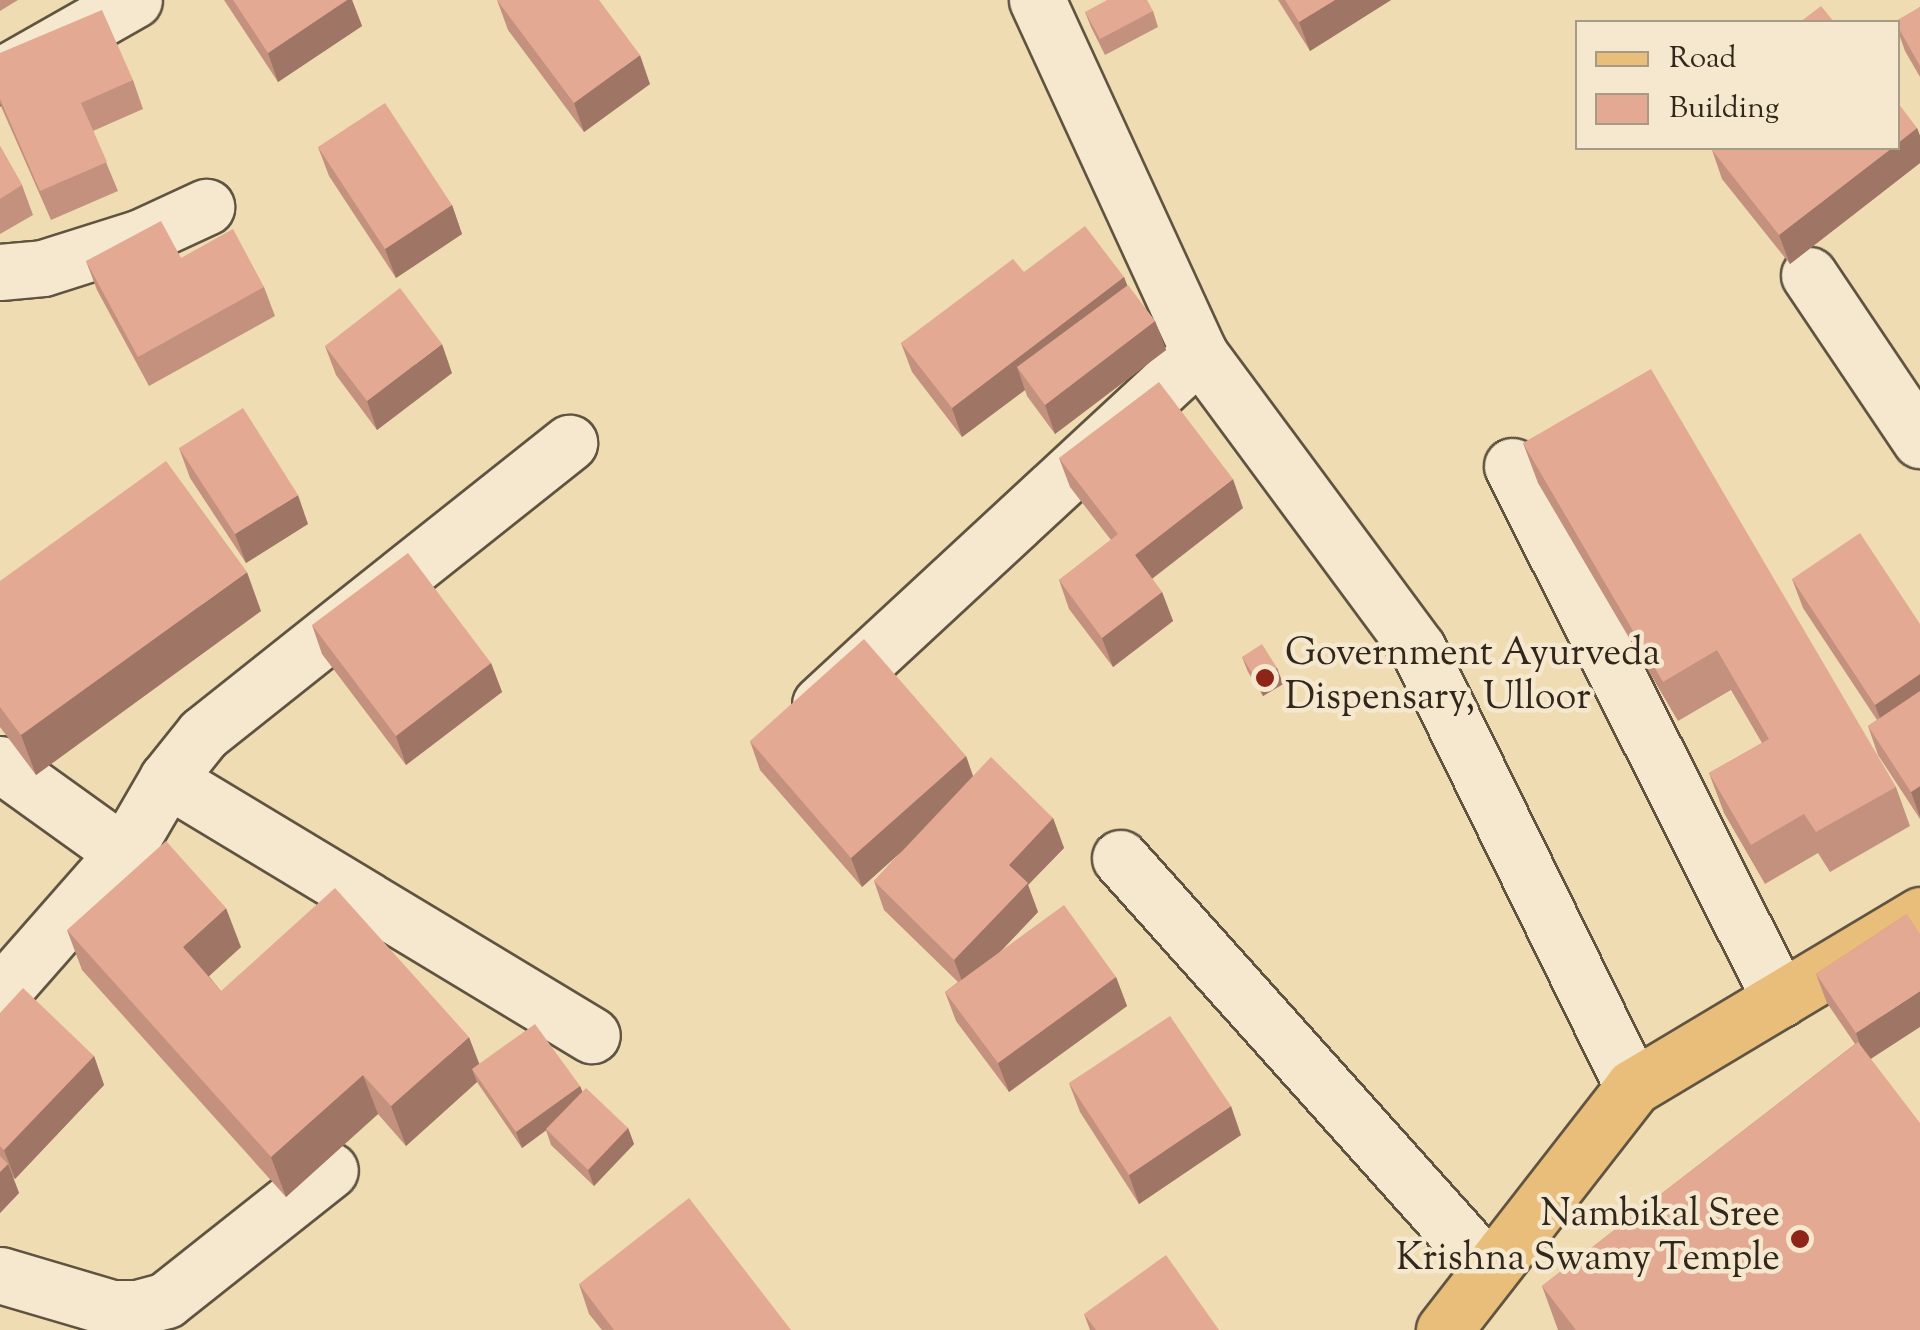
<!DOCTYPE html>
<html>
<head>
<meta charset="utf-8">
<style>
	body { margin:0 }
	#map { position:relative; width:1920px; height:1330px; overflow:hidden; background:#efdcb3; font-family:"Sorts Mill Goudy",serif }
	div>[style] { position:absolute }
	.roads { filter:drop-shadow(2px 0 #605441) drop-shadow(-2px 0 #605441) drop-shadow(0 2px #605441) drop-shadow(0 -2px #605441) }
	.minor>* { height:55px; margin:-27.5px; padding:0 27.5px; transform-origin:27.5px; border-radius:27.5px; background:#f5e8ce }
	.major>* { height:55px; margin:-27.5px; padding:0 27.5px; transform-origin:27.5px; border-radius:27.5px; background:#e8be7a }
	.wall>* { inset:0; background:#c3917e }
	.shaded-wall>* { inset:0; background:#9f7666 }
	.building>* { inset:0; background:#e3a992 }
	.dots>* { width:28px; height:28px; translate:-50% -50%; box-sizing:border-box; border:5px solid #f5e8ce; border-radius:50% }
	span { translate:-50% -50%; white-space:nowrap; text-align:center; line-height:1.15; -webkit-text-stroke:9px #f5e8ce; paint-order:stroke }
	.poi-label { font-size:38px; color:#31271b }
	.left { translate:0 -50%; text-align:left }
	.right { translate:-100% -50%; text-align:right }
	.legend { position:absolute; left:1575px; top:20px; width:325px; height:130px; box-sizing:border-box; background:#f5e8ce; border:2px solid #a79b86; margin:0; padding:12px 18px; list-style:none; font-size:30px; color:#31271b }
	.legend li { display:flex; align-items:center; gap:20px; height:50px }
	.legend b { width:50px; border:2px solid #a79b86 }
</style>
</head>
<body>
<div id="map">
	<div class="roads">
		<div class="minor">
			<div style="left:1037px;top:0;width:388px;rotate:65.3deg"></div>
			<div style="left:1199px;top:353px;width:368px;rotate:53.5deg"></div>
			<div style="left:1418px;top:649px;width:488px;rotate:63.9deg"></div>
			<div style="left:0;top:76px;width:154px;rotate:-29.6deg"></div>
			<div style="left:0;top:272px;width:43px;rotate:-5.3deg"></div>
			<div style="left:43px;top:268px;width:103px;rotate:-17.6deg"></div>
			<div style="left:141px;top:237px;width:72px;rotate:-24.8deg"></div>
			<div style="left:1809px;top:275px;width:199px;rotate:56.1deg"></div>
			<div style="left:1512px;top:466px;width:597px;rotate:63.31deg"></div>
			<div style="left:820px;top:704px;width:517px;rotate:-42.8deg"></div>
			<div style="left:0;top:764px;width:153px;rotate:35.7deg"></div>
			<div style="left:124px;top:853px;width:86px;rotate:-59.8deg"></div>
			<div style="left:167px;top:779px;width:58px;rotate:-51.3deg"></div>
			<div style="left:203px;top:734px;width:468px;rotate:-38.5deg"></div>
			<div style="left:167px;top:779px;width:496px;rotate:31.1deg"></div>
			<div style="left:1120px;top:858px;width:554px;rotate:48.14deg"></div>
			<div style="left:0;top:994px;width:188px;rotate:-48.7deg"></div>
			<div style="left:0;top:1275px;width:117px;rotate:16.4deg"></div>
			<div style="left:112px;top:1308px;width:25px"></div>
			<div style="left:137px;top:1308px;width:30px;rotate:-15deg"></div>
			<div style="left:166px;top:1300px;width:209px;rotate:-38.4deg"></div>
		</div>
		<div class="major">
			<div style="left:1444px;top:1330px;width:308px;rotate:-52.1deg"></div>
			<div style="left:1633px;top:1087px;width:335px;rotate:-30.9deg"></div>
		</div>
	</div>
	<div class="wall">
		<div style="clip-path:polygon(0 0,18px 0,0 11px)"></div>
		<div style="clip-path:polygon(224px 0,352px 0,362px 26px,278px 82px)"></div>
		<div style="clip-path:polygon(497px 0,650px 84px,584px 132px,508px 30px)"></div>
		<div style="clip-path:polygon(1278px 0,1391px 0,1310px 51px)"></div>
		<div style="clip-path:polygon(1920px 7px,1920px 77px,1905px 51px,1898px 31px,1898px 22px)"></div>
		<div style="clip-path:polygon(1153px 11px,1158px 27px,1105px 55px,1091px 27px,1085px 12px)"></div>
		<div style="clip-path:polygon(0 53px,133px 80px,143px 109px,93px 131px,118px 191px,51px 220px,0 104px)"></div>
		<div style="clip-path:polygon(1917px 128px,1920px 136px,1920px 163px,1790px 264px,1722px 179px,1712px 150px)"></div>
		<div style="clip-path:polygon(0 146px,22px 185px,33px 215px,0 234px)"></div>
		<div style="clip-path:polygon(318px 147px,452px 205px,462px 234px,396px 278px,329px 176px)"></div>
		<div style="clip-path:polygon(181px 258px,264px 287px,275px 316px,149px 386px,97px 290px,86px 261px)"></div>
		<div style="clip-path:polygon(1024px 272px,1124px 277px,1127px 285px,1155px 321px,1166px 350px,1055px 434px,1027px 396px,1025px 390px,962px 437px,912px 372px,901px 343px)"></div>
		<div style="clip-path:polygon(325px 346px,452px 373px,377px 430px,336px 375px)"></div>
		<div style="clip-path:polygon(1523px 443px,1896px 787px,1910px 826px,1830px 872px,1818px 853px,1765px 884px,1724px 813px,1709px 773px,1762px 743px,1731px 690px,1678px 721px,1538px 483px)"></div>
		<div style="clip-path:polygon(179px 448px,308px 524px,246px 563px,190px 478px)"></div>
		<div style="clip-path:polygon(1059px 458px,1243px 508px,1152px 579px,1162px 592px,1173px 621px,1113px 667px,1069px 609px,1059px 580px,1111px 540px,1070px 487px)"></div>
		<div style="clip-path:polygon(1792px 579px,1920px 624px,1920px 819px,1878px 755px,1868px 726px,1877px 720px,1803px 608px)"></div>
		<div style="clip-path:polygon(0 581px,261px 611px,36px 775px,0 727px)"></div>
		<div style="clip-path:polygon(312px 625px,491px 663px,502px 692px,406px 765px,322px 654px)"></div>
		<div style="clip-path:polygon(1242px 657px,1277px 668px,1283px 684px,1263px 696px,1248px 672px)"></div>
		<div style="clip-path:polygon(750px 741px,966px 756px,973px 776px,1053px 818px,1064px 848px,1028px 885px,1038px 912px,1000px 952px,1116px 977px,1127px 1006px,1009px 1092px,956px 1021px,945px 992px,958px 982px,884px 910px,874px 881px,901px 852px,862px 887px,760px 770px)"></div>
		<div style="clip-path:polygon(1907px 914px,1871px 1059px,1920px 1330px,1558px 1330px,1542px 1286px,1855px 1044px,1827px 1003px,1816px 974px)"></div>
		<div style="clip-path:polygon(67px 930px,241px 947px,209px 976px,221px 991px,479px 1064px,580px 1086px,582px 1091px,628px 1128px,634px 1144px,594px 1186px,551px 1145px,546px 1130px,522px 1148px,477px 1082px,406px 1146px,378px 1114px,286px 1197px,82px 970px)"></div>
		<div style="clip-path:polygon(0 1013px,94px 1056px,104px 1085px,15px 1179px,13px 1177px,19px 1193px,0 1213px)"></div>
		<div style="clip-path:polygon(1069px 1083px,1241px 1135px,1139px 1204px,1080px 1112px)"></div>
		<div style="clip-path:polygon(579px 1284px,791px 1330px,602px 1330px,589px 1314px)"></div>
		<div style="clip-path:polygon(1084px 1314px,1219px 1330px,1090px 1330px)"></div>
	</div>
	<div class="shaded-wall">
		<div style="clip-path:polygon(347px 0,352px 0,362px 26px,278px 82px,268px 53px)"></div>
		<div style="clip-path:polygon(1335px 0,1391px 0,1310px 51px,1299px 22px)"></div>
		<div style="clip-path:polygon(640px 55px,650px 84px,584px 132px,574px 103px)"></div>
		<div style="clip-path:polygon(1917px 128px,1920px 136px,1920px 163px,1790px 264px,1779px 235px,1892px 148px,1898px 148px,1898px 143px)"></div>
		<div style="clip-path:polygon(452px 205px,462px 234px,396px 278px,385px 249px)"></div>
		<div style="clip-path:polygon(1124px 277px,1135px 306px,1017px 367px,1025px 390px,962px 437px,952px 408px)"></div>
		<div style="clip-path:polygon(1155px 321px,1166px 350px,1055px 434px,1045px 405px)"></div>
		<div style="clip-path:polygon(442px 344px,452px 373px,377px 430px,367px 401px)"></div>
		<div style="clip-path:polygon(1233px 479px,1243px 508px,1145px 584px,1135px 555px)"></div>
		<div style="clip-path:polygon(298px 495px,308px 524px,246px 563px,235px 534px)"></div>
		<div style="clip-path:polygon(247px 572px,261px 611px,36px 775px,21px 735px)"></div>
		<div style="clip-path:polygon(1162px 592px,1173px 621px,1113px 667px,1102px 638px)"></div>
		<div style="clip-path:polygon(491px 663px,502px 692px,406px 765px,396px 736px)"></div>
		<div style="clip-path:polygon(1277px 668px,1283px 684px,1263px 696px,1257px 681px)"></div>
		<div style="clip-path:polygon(1920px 674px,1920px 710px,1886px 734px,1875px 705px)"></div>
		<div style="clip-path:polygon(966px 756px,976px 785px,862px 887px,851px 858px)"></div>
		<div style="clip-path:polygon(1920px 786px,1920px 817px,1911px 792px)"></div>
		<div style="clip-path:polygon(1053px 818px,1064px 848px,1028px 885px,1038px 912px,965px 989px,954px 960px,1009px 865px)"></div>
		<div style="clip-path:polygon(226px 908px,241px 947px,197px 987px,183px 947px)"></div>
		<div style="clip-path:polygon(1116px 977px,1127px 1006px,1009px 1092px,998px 1063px)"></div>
		<div style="clip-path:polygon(1920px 991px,1920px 1027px,1866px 1062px,1856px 1033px)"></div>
		<div style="clip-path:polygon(469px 1037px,484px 1076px,472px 1069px,477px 1082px,406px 1146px,391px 1106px)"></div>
		<div style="clip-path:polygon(94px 1056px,104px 1085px,15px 1179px,4px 1150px)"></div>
		<div style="clip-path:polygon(363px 1075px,378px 1114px,286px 1197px,271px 1157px)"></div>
		<div style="clip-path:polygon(580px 1086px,586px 1101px,522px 1148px,516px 1132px)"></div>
		<div style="clip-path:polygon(1231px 1106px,1241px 1135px,1139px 1204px,1129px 1175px)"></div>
		<div style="clip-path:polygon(628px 1128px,634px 1144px,594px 1186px,588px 1170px)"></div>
		<div style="clip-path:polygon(8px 1164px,19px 1193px,0 1213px,0 1172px)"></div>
	</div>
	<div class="building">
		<div style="clip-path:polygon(233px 0,347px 0,268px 53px)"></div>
		<div style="clip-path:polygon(497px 0,599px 0,640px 55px,574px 103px)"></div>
		<div style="clip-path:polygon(1107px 0,1147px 0,1153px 11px,1100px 39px,1085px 12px)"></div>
		<div style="clip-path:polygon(1285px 0,1335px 0,1299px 22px)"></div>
		<div style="clip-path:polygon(1821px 6px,1834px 22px,1800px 22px)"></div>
		<div style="clip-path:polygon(1920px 7px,1920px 66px,1898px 27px,1898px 22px,1894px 22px)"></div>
		<div style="clip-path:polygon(102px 10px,133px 80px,81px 103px,107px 162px,40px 191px,0 99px,0 53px)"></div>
		<div style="clip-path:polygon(385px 103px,452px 205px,385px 249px,318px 147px)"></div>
		<div style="clip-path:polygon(1898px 103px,1917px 128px,1898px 143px)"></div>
		<div style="clip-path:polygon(0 146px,22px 185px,0 199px)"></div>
		<div style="clip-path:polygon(1715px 148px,1892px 148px,1779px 235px,1712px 150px)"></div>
		<div style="clip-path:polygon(161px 221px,181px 258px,233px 229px,264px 287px,138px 357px,86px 261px)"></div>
		<div style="clip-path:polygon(1085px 226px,1124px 277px,952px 408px,901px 343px,1013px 259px,1024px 272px)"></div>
		<div style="clip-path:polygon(1128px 285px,1155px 321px,1045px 405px,1017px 367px)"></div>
		<div style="clip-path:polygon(400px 288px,442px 344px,367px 401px,325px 346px)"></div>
		<div style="clip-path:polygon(1651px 369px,1896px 787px,1816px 832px,1804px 814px,1751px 845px,1709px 773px,1769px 739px,1717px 650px,1663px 682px,1523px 443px)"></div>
		<div style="clip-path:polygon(1159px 382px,1233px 479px,1135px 555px,1162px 592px,1102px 638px,1059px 580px,1118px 534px,1059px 458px)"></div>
		<div style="clip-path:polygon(243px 408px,298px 495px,235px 534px,179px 448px)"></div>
		<div style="clip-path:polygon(166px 461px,247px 572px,21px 735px,0 707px,0 581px)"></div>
		<div style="clip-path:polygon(1860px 533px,1920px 624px,1920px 674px,1875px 705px,1792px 579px)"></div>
		<div style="clip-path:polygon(408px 553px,491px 663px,396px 736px,312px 625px)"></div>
		<div style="clip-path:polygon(864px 639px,966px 756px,851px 858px,750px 741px)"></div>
		<div style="clip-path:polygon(1262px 644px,1277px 668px,1257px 681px,1242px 657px)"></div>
		<div style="clip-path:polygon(1920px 691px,1920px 786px,1911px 792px,1868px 726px)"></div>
		<div style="clip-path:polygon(991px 757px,1053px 818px,1009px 865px,1028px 883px,954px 960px,874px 881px)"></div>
		<div style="clip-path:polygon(166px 841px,226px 908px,183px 947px,221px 991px,335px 888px,469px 1037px,391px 1106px,363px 1075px,271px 1157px,67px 930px)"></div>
		<div style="clip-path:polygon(1064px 905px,1116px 977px,998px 1063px,945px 992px)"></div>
		<div style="clip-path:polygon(1907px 914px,1920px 934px,1920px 991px,1856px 1033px,1816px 974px)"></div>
		<div style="clip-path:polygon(23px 988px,94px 1056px,4px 1150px,0 1146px,0 1013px)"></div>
		<div style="clip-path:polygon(1170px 1016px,1231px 1106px,1129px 1175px,1069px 1083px)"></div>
		<div style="clip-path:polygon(535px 1024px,580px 1086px,516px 1132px,472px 1069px)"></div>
		<div style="clip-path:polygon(1858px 1042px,1920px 1123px,1920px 1330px,1576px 1330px,1542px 1286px)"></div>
		<div style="clip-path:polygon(586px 1088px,628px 1128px,588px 1170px,546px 1129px)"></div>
		<div style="clip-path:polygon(0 1156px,8px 1164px,0 1172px)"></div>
		<div style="clip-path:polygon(689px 1198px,791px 1330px,614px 1330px,579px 1284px)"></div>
		<div style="clip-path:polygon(1166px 1255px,1219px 1330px,1096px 1330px,1084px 1314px)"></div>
	</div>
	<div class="dots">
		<div style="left:1265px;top:678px;background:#8f2418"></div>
		<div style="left:1800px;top:1239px;background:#8f2418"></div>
	</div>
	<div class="poi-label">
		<span class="left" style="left:1285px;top:678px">Government Ayurveda<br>Dispensary, Ulloor</span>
		<span class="right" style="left:1780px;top:1239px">Nambikal Sree<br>Krishna Swamy Temple</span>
	</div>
	<ul class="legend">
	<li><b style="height:12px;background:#e8be7a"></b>Road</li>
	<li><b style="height:28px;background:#e3a992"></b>Building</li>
	</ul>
</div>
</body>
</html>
